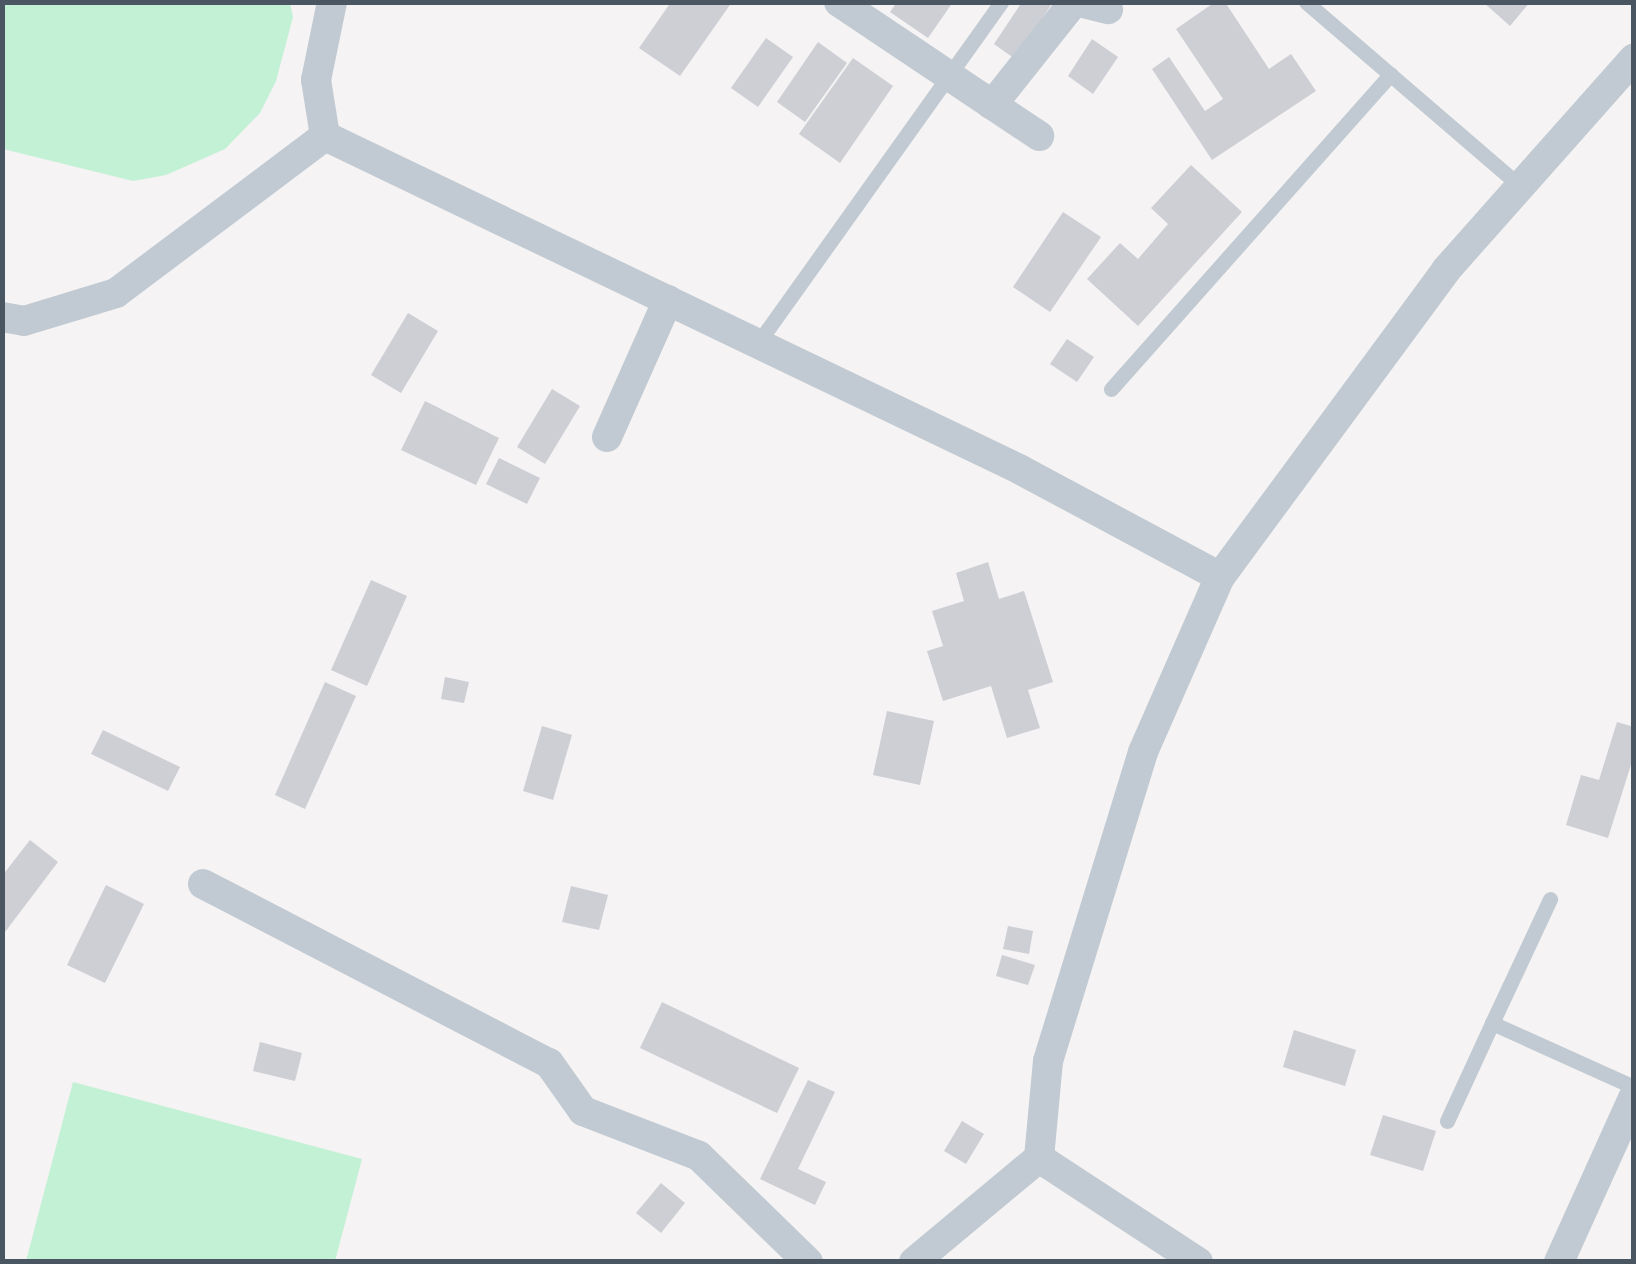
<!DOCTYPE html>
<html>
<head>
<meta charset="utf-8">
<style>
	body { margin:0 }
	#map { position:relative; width:1636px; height:1264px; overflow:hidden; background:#f5f3f3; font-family:Raleway,sans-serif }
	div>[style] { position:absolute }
	.green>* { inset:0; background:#c3f1d5 }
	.building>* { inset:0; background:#cdcfd5 }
	.lane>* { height:15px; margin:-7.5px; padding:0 7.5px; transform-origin:7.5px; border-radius:7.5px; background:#c1cad2 }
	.street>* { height:30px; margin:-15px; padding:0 15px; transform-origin:15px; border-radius:15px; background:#c1cad2 }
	span { translate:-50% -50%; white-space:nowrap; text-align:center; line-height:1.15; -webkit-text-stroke:8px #fff; paint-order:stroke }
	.frame { position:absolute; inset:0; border:5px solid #4a5661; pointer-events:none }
</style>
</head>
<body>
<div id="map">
	<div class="green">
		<div style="clip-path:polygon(3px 2px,290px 3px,293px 17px,276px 81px,260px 113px,225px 149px,166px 175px,133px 181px,3px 149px)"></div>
		<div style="clip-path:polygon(73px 1082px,362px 1159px,335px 1261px,26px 1261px)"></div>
	</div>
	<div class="building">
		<div style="clip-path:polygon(671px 2px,732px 2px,680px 76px,639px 48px)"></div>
		<div style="clip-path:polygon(897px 2px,953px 2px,928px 38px,890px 12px)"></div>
		<div style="clip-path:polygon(1022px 2px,1053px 2px,1015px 59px,994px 44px)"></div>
		<div style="clip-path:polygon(1215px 2px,1225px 2px,1269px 69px,1291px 54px,1316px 91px,1212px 160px,1152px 69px,1169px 57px,1205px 111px,1223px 99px,1176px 29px)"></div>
		<div style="clip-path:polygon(1483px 2px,1530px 2px,1510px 26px)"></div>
		<div style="clip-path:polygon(766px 38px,793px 57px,758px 107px,731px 88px)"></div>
		<div style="clip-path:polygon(1092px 39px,1118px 57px,1093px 94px,1068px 76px)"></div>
		<div style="clip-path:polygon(818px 42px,847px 63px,805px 122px,777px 102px)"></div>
		<div style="clip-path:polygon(853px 58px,893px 86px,840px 163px,799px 134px)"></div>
		<div style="clip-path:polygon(1191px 165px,1242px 212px,1138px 326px,1087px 279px,1120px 243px,1138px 259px,1168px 224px,1151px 208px)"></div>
		<div style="clip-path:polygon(1063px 212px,1101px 237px,1050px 312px,1013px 287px)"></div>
		<div style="clip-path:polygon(408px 313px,438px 331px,401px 393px,371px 375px)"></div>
		<div style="clip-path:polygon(1067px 339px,1094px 357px,1077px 382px,1050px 364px)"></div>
		<div style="clip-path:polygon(552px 389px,580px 406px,545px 464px,517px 447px)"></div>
		<div style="clip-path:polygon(425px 401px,499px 438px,476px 485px,401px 450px)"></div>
		<div style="clip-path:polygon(499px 458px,540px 478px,527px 504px,486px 484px)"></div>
		<div style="clip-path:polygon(988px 562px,999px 599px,1024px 591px,1053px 682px,1028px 690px,1040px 728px,1007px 738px,991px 686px,943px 701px,927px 651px,943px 646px,932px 611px,964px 601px,956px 573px)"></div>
		<div style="clip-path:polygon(371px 580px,407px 596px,367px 686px,331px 670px)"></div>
		<div style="clip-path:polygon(445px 677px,469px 682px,464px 703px,441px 699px)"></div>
		<div style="clip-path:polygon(325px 682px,356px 696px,305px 809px,275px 795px)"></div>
		<div style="clip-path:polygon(887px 711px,934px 721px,920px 785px,873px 775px)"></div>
		<div style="clip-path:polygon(1617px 722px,1634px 727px,1634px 755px,1608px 838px,1566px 825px,1581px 775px,1599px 780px)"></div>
		<div style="clip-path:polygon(542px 726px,572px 735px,553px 800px,523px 791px)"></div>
		<div style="clip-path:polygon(103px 730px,180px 767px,168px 791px,91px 754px)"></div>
		<div style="clip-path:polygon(30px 840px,58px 862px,2px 936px,2px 876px)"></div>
		<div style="clip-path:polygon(106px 885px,144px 904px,105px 983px,67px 965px)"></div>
		<div style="clip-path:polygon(571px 886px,608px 895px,599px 930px,562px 922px)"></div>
		<div style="clip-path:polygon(1008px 926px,1033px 931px,1029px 954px,1003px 949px)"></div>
		<div style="clip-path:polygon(1002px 955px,1035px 965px,1028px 985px,996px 976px)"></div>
		<div style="clip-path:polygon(662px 1002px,799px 1068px,777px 1113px,640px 1048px)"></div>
		<div style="clip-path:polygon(1294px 1030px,1356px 1050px,1345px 1086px,1283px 1067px)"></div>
		<div style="clip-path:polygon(260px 1042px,302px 1053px,295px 1081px,253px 1071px)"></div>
		<div style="clip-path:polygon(808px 1080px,835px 1092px,798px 1169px,826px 1182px,815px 1205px,760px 1179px)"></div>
		<div style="clip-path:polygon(1383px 1115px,1436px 1131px,1423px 1171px,1370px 1155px)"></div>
		<div style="clip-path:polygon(962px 1121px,984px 1134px,966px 1164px,944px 1151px)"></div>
		<div style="clip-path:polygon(661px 1183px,685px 1203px,661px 1233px,636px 1213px)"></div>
	</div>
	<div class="lane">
		<div style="left:1306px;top:2px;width:282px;rotate:40.7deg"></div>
		<div style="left:758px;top:343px;width:419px;rotate:-54.5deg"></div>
		<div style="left:1111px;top:389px;width:421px;rotate:-48.4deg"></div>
		<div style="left:1492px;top:1023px;width:137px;rotate:-64.9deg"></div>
		<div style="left:1447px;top:1121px;width:108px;rotate:-65.3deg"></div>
		<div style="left:1492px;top:1023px;width:156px;rotate:24.3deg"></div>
	</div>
	<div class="street">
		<div style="left:839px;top:2px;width:241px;rotate:33.8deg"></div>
		<div style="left:1079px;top:2px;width:30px;rotate:14deg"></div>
		<div style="left:992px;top:105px;width:132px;rotate:-51.5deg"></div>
		<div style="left:325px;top:136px;width:770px;rotate:25.63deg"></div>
		<div style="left:1019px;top:469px;width:228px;rotate:28.2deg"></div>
		<div style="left:2px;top:317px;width:22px;rotate:10deg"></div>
		<div style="left:24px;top:321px;width:96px;rotate:-16.9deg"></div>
		<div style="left:116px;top:293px;width:261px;rotate:-36.9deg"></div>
		<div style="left:325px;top:136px;width:57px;rotate:-99.1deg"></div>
		<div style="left:316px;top:80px;width:80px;rotate:-78.4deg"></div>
		<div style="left:607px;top:437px;width:150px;rotate:-66deg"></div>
		<div style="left:203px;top:884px;width:390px;rotate:27.4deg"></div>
		<div style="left:549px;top:1063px;width:59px;rotate:54.7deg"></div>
		<div style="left:583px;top:1111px;width:124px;rotate:21.2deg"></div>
		<div style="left:699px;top:1156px;width:152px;rotate:44.2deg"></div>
		<div style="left:914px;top:1262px;width:163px;rotate:-39.8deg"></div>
		<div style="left:1198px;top:1262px;width:190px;rotate:-146.8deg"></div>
		<div style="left:1039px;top:1158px;width:97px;rotate:-84.7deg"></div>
		<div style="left:1048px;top:1061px;width:323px;rotate:-72.9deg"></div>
		<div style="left:1143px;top:752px;width:191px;rotate:-66.3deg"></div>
		<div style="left:1220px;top:577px;width:381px;rotate:-53.6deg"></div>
		<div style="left:1446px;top:270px;width:283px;rotate:-48.4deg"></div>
		<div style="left:1559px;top:1262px;width:182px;rotate:-65.7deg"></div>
	</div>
	<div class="frame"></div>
</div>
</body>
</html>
